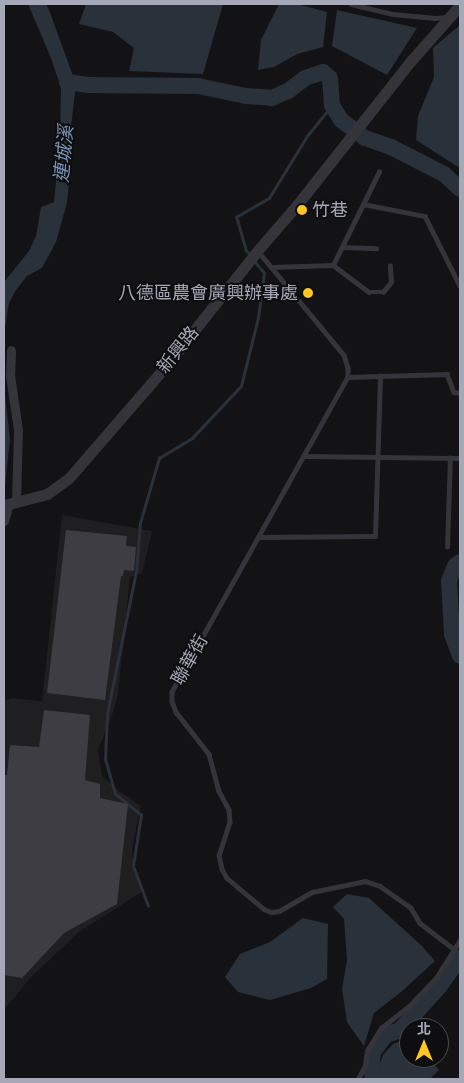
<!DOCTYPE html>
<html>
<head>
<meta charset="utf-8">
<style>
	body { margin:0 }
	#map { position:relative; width:464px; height:1083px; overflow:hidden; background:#131315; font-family:Jost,"Noto Sans TC",sans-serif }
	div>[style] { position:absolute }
	.built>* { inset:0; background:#1f1f22 }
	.water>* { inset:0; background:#29313a }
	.stream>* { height:2.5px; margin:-1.25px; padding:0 1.25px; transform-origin:1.25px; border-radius:1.25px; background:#29313a }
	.river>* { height:16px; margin:-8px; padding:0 8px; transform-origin:8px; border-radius:8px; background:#29313a }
	.building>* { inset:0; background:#3d3d43 }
	.service>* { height:4.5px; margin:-2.25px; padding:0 2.25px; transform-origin:2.25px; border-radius:2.25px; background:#34343a }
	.minor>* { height:9px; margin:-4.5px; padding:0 4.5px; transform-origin:4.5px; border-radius:4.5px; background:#34343a }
	.tertiary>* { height:11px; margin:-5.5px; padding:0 5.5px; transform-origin:5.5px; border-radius:5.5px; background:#34343a }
	.dots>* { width:14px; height:14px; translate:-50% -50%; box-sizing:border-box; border:2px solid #0e0e10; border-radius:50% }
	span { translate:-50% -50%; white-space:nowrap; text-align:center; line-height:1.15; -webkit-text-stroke:4px #0e0e10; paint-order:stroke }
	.poi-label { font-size:18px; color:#a4a8b7 }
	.left { translate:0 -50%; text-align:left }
	.right { translate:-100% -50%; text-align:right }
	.street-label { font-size:18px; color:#a4a8b7 }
	.water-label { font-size:19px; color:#7893b5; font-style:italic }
	.frame { position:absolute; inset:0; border:5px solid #a4a8b7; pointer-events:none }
	.north { position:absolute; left:399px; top:1018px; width:50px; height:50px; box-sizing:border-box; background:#0e0e10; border:1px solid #4a4c53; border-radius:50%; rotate:0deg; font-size:14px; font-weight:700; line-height:20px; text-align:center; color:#a4a8b7 }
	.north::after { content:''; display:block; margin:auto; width:18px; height:22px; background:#ffc721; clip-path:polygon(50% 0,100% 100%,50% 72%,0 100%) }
</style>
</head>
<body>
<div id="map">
	<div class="built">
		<div style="clip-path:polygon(62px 515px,152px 531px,142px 573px,130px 577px,118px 693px,114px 710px,98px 750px,102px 776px,119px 791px,141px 806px,132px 848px,134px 868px,143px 891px,79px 932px,31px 977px,4px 1010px,4px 701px,12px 698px,42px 701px)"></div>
	</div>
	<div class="water">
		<div style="clip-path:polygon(28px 4px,46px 4px,49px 10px,76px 84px,70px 135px,70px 171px,67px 203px,56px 242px,42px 268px,27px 276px,16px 290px,9px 303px,4px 333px,4px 282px,29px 251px,36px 236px,41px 207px,54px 202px,60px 139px,61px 88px,51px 58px)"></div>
		<div style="clip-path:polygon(86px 4px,223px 4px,203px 74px,129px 71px,134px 48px,113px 32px,79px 24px)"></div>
		<div style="clip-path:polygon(279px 4px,297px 4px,327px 12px,323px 47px,297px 54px,274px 67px,258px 70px,261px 40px)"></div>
		<div style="clip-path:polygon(337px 10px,417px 28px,387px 75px,332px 46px)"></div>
		<div style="clip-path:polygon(460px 25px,460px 168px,416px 140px,418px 116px,434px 77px,433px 48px)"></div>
		<div style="clip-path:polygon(4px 387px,10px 439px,4px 496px)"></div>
		<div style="clip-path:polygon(347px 894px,369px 898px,422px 946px,435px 961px,401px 992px,374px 1013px,364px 1046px,347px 1022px,342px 989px,347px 960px,344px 919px,333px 907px)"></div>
		<div style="clip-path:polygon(303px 918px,328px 924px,327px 979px,311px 988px,270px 1000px,238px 992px,225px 977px,240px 954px,270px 942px)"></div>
		<div style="clip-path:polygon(409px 1038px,409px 1058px,428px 1058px,439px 1070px,430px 1079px,381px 1079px,378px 1069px,383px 1055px,393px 1044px)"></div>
	</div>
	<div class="stream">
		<div style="left:250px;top:255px;width:6px;rotate:-135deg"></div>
		<div style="left:246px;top:251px;width:35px;rotate:-106deg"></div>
		<div style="left:236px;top:217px;width:38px;rotate:-30deg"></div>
		<div style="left:269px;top:198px;width:73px;rotate:-58.5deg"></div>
		<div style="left:307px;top:136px;width:40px;rotate:-51deg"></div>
		<div style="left:148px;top:906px;width:43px;rotate:-110.6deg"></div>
		<div style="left:133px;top:866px;width:52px;rotate:-81.1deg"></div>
		<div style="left:141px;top:815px;width:33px;rotate:-141deg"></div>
		<div style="left:115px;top:794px;width:35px;rotate:-106deg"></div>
		<div style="left:105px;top:760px;width:46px;rotate:-87.5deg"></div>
		<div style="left:107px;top:714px;width:145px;rotate:-78.5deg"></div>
		<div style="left:136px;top:572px;width:49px;rotate:-85.3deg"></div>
		<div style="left:140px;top:523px;width:68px;rotate:-73.7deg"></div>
		<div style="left:159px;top:458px;width:39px;rotate:-31deg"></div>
		<div style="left:192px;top:438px;width:71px;rotate:-46.7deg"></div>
		<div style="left:241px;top:386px;width:70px;rotate:-76deg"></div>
		<div style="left:258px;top:318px;width:45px;rotate:-82.4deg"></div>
		<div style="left:264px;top:273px;width:17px;rotate:-130deg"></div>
	</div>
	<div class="river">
		<div style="left:67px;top:82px;width:21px;rotate:8deg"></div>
		<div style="left:88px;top:85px;width:110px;rotate:0.5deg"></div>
		<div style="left:198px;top:86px;width:49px;rotate:11.8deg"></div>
		<div style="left:246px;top:96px;width:26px;rotate:4deg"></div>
		<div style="left:272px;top:98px;width:17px;rotate:-24deg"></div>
		<div style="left:288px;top:91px;width:21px;rotate:-37deg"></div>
		<div style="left:305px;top:78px;width:19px;rotate:-18deg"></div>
		<div style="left:323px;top:72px;width:9px;rotate:41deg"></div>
		<div style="left:330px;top:78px;width:27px;rotate:86deg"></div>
		<div style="left:332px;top:105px;width:17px;rotate:59deg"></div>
		<div style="left:341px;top:120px;width:30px;rotate:37deg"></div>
		<div style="left:365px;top:138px;width:28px;rotate:19deg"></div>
		<div style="left:391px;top:147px;width:59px;rotate:27deg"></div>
		<div style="left:444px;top:174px;width:22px;rotate:43deg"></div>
		<div style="left:460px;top:562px;width:6px;rotate:141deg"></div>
		<div style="left:455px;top:566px;width:16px;rotate:112deg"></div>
		<div style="left:449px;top:581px;width:53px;rotate:86.8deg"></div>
		<div style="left:452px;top:634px;width:23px;rotate:70deg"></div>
		<div style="left:373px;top:1079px;width:10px;rotate:-101deg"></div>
		<div style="left:371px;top:1069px;width:17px;rotate:-83deg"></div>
		<div style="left:373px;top:1052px;width:21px;rotate:-53deg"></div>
		<div style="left:386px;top:1035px;width:15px;rotate:-20deg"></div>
		<div style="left:400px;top:1030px;width:59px;rotate:-47.7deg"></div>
		<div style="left:440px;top:986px;width:35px;rotate:-55deg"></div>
	</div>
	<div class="building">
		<div style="clip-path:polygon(66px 530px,127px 536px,126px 546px,136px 547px,134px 571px,124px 570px,123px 576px,121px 576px,105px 700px,47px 693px)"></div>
		<div style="clip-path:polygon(44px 710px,90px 715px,85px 780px,100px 784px,100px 798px,128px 804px,117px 904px,64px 933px,22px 978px,4px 975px,4px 775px,7px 775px,10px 745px,39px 747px)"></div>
	</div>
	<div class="service">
		<div style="left:351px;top:4px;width:43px;rotate:13.4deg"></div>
		<div style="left:393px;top:14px;width:42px;rotate:5.4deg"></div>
		<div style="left:435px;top:18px;width:12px;rotate:-5deg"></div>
		<div style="left:363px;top:204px;width:63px;rotate:11deg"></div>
		<div style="left:425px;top:216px;width:78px;rotate:63.4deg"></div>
		<div style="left:342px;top:247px;width:34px;rotate:2deg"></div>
		<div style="left:258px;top:251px;width:135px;rotate:50.4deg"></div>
		<div style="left:344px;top:355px;width:14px;rotate:73deg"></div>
		<div style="left:348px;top:368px;width:9px;rotate:90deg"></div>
		<div style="left:348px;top:377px;width:361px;rotate:119.2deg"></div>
		<div style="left:172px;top:692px;width:9px;rotate:90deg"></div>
		<div style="left:172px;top:701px;width:12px;rotate:70deg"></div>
		<div style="left:176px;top:712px;width:53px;rotate:51.8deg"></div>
		<div style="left:209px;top:754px;width:38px;rotate:75deg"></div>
		<div style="left:219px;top:791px;width:21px;rotate:62deg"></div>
		<div style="left:229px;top:810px;width:12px;rotate:85deg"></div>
		<div style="left:230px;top:822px;width:35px;rotate:108deg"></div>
		<div style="left:219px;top:855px;width:14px;rotate:78deg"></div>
		<div style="left:222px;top:869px;width:10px;rotate:61deg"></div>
		<div style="left:227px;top:878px;width:48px;rotate:40deg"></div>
		<div style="left:264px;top:909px;width:8px;rotate:23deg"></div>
		<div style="left:271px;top:912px;width:8px;rotate:-7deg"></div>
		<div style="left:279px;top:911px;width:38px;rotate:-30deg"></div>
		<div style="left:312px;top:892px;width:54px;rotate:-11.7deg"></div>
		<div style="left:365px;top:881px;width:16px;rotate:18deg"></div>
		<div style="left:380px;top:886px;width:38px;rotate:35deg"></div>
		<div style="left:411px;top:908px;width:17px;rotate:59deg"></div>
		<div style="left:420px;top:923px;width:43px;rotate:37.4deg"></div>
		<div style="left:333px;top:265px;width:45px;rotate:36.9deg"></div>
		<div style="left:369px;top:292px;width:14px"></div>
		<div style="left:383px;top:292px;width:13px;rotate:-51deg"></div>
		<div style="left:391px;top:282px;width:16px;rotate:-94deg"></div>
		<div style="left:271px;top:267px;width:62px;rotate:-1.8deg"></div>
		<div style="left:333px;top:265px;width:104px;rotate:-63.7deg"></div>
		<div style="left:348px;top:377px;width:99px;rotate:-1.7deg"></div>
		<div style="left:447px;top:374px;width:19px;rotate:69deg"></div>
		<div style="left:454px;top:392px;width:6px;rotate:9deg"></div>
		<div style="left:304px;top:456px;width:156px;rotate:0.7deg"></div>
		<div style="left:258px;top:537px;width:117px;rotate:-0.5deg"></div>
		<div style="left:375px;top:536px;width:160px;rotate:-88.2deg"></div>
		<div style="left:447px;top:547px;width:89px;rotate:-88.1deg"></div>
		<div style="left:358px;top:1079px;width:16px;rotate:-63deg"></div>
		<div style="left:365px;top:1065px;width:14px;rotate:-82deg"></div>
		<div style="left:367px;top:1051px;width:27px;rotate:-59deg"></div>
		<div style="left:381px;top:1028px;width:36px;rotate:-38deg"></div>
		<div style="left:409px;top:1006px;width:39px;rotate:-46deg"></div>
		<div style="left:436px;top:978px;width:45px;rotate:-57.7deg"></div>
	</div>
	<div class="minor">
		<div style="left:11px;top:350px;width:25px;rotate:92deg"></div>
		<div style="left:10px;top:375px;width:56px;rotate:81.7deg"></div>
		<div style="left:18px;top:430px;width:73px;rotate:91.6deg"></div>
		<div style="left:4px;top:521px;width:18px;rotate:-74deg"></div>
	</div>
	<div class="tertiary">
		<div style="left:4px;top:505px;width:44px;rotate:-14.3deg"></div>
		<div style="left:47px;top:494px;width:27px;rotate:-36deg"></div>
		<div style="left:69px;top:478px;width:147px;rotate:-49.1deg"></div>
		<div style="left:165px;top:367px;width:149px;rotate:-51.5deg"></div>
		<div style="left:258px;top:250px;width:60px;rotate:-49.1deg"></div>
		<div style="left:297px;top:205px;width:182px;rotate:-51.7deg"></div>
		<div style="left:410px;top:62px;width:76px;rotate:-48.7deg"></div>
	</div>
	<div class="dots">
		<div style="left:302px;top:210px;background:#ffc721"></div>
		<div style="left:308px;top:293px;background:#ffc721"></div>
	</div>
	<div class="poi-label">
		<span class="left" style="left:312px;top:210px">竹巷</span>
		<span class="right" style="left:298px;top:293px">八德區農會廣興辦事處</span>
	</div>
	<div class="street-label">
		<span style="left:178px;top:350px;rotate:-51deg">新興路</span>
		<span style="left:190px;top:660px;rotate:-61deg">聯華街</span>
	</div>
	<div class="water-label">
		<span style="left:64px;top:154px;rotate:-85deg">連城溪</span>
	</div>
	<div class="frame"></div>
	<div class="north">北</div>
</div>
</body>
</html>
